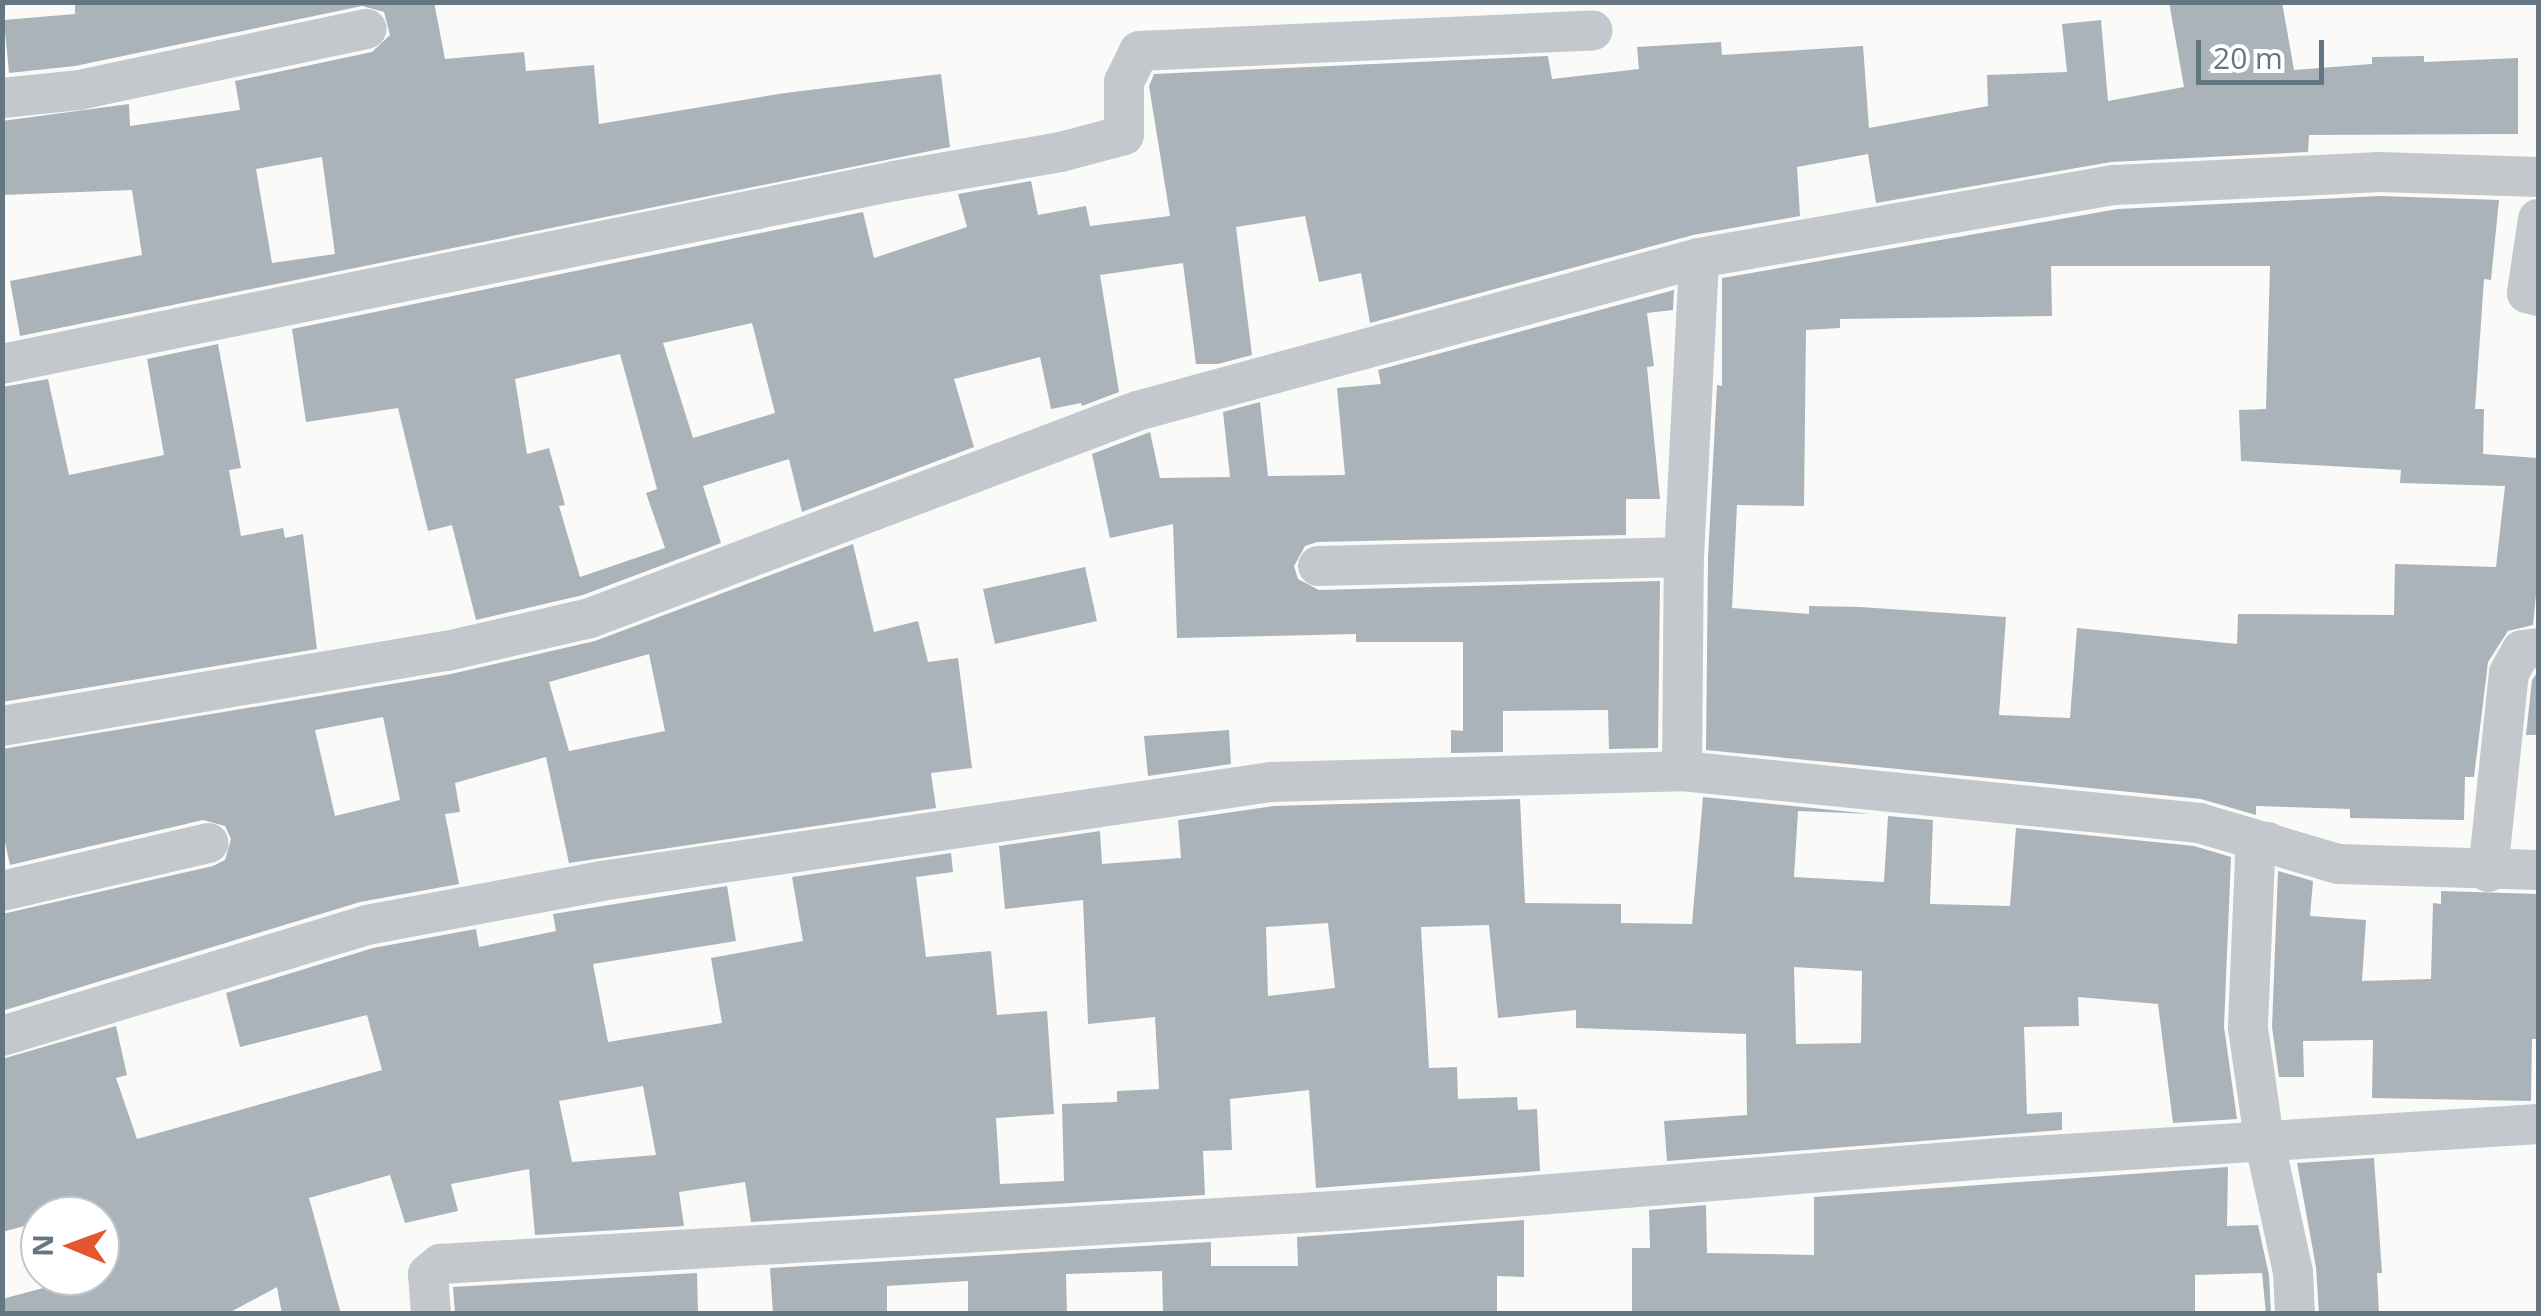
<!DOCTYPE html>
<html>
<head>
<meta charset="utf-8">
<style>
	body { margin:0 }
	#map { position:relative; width:2541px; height:1316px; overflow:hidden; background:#fafaf8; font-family:"Open Sans",sans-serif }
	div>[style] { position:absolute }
	.building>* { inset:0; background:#aab3b9 }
	.street>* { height:40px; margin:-20px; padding:0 20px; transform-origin:20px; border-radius:20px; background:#c3c8cc }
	span { translate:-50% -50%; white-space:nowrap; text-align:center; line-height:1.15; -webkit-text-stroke:10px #fff; paint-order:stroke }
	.frame { position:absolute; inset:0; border:5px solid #657683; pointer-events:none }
	.north { position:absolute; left:20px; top:1196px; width:100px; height:100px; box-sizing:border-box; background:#fff; border:2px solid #c1c8cd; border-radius:50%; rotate:271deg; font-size:28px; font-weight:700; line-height:40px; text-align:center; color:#657683 }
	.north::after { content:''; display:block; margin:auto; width:35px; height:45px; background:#e4572e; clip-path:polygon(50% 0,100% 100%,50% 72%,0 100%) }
	.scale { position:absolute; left:2196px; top:40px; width:128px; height:45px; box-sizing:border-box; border:5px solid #657683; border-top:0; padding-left:12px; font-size:30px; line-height:35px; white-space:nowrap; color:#657683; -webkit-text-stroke:8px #fff; paint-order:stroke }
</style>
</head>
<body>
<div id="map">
	<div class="building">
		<div style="clip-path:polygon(evenodd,75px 2px,434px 2px,445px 59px,524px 52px,526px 71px,594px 65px,599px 124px,785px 93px,941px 74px,950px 147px,20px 336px,10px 281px,142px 255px,132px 190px,2px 195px,2px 121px,129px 104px,130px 126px,240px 110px,235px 81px,372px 52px,390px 35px,384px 12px,362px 6px,75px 66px,9px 73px,4px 20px,75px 14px,75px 2px,322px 157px,335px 254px,272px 263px,256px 169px,322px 157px)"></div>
		<div style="clip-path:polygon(evenodd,2169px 2px,2282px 2px,2294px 70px,2372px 64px,2372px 57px,2424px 56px,2424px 62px,2518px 58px,2518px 134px,2309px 135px,2308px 152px,2111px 162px,1876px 203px,1868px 154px,1797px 167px,1800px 216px,1693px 235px,1370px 323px,1361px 273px,1319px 282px,1305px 216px,1236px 227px,1252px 355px,1218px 364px,1196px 364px,1183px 263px,1100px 275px,1119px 392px,1082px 406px,1081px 403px,1051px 409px,1040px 357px,954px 379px,974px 447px,802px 512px,789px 459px,703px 486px,721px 543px,583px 595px,476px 620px,452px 525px,428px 531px,398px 408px,306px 422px,292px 329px,863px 212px,874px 258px,967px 227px,958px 194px,1031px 181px,1038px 215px,1086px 206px,1090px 226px,1170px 216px,1149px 86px,1154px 74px,1548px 56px,1552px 79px,1639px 69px,1637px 47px,1721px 42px,1722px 55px,1863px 46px,1869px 128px,1988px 106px,1987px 75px,2067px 72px,2062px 24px,2101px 20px,2108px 101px,2184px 87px,2169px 2px,752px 323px,775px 413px,693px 438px,663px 343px,752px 323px,2169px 2px,620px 354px,657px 489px,646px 493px,665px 548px,580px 577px,559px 506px,565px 505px,549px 448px,527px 454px,515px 379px,620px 354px)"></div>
		<div style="clip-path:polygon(evenodd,2380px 196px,2499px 200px,2491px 280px,2484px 279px,2475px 409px,2484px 409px,2483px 454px,2538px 458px,2538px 574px,2533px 625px,2508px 631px,2488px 662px,2474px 777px,2465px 777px,2464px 820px,2350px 818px,2350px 809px,2256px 806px,2256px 815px,2201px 799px,1706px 750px,1708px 558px,1717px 385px,1722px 386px,1722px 278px,2118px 209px,2380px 196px,2051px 266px,2270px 266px,2266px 409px,2239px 410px,2241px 461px,2401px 470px,2400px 483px,2505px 486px,2496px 567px,2395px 564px,2394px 615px,2238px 614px,2237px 644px,2077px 628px,2070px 718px,1999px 715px,2006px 617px,1860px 607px,1809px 606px,1809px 614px,1732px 608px,1737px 505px,1804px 506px,1806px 330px,1840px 328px,1840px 319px,2052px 316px,2051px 266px)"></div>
		<div style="clip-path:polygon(1674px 290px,1673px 310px,1647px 313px,1654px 366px,1647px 367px,1660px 499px,1626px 499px,1626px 535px,1317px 542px,1305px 546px,1294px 566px,1298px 579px,1319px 590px,1660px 581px,1658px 748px,1609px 749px,1608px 710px,1503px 711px,1503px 752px,1451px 753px,1451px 730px,1463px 731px,1463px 642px,1356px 642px,1356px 634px,1177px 638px,1173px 524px,1110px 538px,1092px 454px,1150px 432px,1160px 478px,1230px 477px,1223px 412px,1260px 402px,1268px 476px,1345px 475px,1337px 388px,1381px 384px,1378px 370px)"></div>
		<div style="clip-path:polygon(218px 344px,241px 468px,229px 470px,241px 536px,283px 528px,285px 538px,303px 534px,317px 649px,2px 702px,2px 387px,48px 379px,69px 475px,164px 455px,147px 359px)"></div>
		<div style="clip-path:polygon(evenodd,853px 544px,874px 632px,918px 621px,928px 662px,958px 658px,972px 768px,931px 773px,936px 808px,569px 863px,546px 757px,455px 783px,460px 812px,445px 814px,459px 884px,360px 902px,2px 1011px,2px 914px,213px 866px,225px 860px,231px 839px,225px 826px,203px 820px,10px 865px,2px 829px,2px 749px,451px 674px,595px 641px,853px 544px,649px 654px,665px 731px,560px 753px,569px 751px,549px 682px,649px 654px,853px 544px,383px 717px,400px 800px,335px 816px,315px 730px,383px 717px)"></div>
		<div style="clip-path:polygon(1085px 567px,1097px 621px,995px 644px,983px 589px)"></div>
		<div style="clip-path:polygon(2538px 672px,2538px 735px,2526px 735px,2532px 680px)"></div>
		<div style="clip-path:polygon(1229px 730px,1231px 764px,1148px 776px,1144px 736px)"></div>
		<div style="clip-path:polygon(evenodd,1703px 797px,1872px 814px,1798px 811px,1794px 877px,1884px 882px,1888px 816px,1933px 820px,1930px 904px,2010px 906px,2016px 828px,2194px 846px,2231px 857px,2224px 1027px,2237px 1119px,2173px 1123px,2158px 1004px,2078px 997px,2079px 1026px,2024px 1027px,2027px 1114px,2062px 1112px,2062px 1130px,1667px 1161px,1664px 1121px,1747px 1115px,1746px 1034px,1576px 1028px,1576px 1010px,1498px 1018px,1489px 925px,1421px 927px,1429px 1068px,1457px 1067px,1458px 1099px,1517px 1097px,1518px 1110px,1537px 1109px,1540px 1171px,1316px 1188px,1309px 1090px,1230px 1099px,1232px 1150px,1203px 1151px,1205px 1195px,751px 1222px,745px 1182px,679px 1192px,684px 1226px,535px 1235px,529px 1169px,451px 1184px,458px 1211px,405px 1223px,390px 1175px,309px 1198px,341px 1314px,282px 1314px,277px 1287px,227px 1314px,2px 1314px,2px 1299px,51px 1286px,48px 1276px,100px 1276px,100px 1216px,40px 1216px,40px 1250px,32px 1224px,2px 1232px,2px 1059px,116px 1026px,127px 1075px,116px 1078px,137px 1139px,382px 1070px,367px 1015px,240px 1047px,226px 993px,373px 948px,476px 929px,479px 947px,556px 931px,553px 914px,727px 886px,736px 941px,593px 964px,608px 1042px,722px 1023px,711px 958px,803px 941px,792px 877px,951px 853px,953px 872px,916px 877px,926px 957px,991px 951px,997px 1015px,1047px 1011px,1054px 1114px,996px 1118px,1000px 1184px,1064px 1181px,1062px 1104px,1117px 1102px,1117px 1091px,1159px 1089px,1155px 1017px,1088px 1024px,1083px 900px,1005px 909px,999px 846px,1100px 831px,1102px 864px,1181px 858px,1178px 820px,1273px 806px,1520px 799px,1525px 903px,1621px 904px,1621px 923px,1692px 924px,1703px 797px,1328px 923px,1335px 988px,1268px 996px,1266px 927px,1328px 923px,1703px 797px,1794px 967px,1862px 971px,1861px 1043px,1796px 1044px,1794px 967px,1703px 797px,643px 1086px,656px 1155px,572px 1162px,559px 1101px,643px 1086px)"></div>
		<div style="clip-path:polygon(2278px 871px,2313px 881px,2310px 916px,2366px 920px,2362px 981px,2431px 979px,2433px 903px,2441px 904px,2441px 891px,2538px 894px,2538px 1039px,2532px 1039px,2531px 1101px,2372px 1098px,2373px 1040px,2303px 1041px,2304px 1077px,2279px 1077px,2272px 1027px)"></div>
		<div style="clip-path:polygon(2374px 1158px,2382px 1273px,2377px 1273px,2379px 1314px,2319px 1314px,2316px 1267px,2297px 1163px)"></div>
		<div style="clip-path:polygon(2228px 1167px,2227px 1226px,2258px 1225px,2269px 1275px,2271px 1314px,2266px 1314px,2262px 1273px,2195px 1275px,2195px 1314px,1632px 1314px,1632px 1248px,1650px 1248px,1649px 1210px,1706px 1205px,1707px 1253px,1814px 1255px,1814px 1197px)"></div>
		<div style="clip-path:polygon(1524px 1220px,1524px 1277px,1497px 1276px,1497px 1314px,1163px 1314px,1162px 1271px,1066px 1274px,1067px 1314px,968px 1314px,968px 1281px,887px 1286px,887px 1314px,773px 1314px,770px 1268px,1211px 1242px,1211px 1266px,1298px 1266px,1297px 1237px)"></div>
		<div style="clip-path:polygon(697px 1273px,698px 1314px,455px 1314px,453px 1287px)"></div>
	</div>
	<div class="street">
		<div style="left:2px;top:98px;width:77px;rotate:-5.9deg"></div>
		<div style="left:79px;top:90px;width:294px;rotate:-12deg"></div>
		<div style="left:2538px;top:219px;width:75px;rotate:98.5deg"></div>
		<div style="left:2527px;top:293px;width:11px;rotate:15deg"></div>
		<div style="left:2px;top:364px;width:911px;rotate:-11.59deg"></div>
		<div style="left:894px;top:181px;width:169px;rotate:-9.9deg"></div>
		<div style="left:1061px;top:152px;width:65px;rotate:-15.1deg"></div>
		<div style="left:1124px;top:135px;width:53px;rotate:-90deg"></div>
		<div style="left:1124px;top:82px;width:34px;rotate:-64deg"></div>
		<div style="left:1139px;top:51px;width:454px;rotate:-2.6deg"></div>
		<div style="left:1318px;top:566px;width:366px;rotate:-1.4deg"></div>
		<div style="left:2px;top:726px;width:451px;rotate:-9.6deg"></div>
		<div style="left:447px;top:651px;width:147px;rotate:-13deg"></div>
		<div style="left:590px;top:618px;width:585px;rotate:-20.73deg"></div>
		<div style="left:1137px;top:411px;width:582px;rotate:-15.23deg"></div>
		<div style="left:1699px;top:258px;width:422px;rotate:-10deg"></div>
		<div style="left:2115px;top:185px;width:265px;rotate:-2.8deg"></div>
		<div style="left:2380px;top:172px;width:158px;rotate:1.8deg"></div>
		<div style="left:1682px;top:771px;width:214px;rotate:-89.5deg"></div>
		<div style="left:1684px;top:557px;width:299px;rotate:-87.1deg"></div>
		<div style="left:2268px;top:842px;width:21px;rotate:129deg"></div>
		<div style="left:2255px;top:858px;width:170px;rotate:92.4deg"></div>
		<div style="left:2248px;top:1028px;width:112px;rotate:81.8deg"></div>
		<div style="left:2264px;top:1139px;width:136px;rotate:77.7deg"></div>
		<div style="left:2293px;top:1272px;width:42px;rotate:87.3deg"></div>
		<div style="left:2488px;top:872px;width:200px;rotate:-84deg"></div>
		<div style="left:2509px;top:673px;width:26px;rotate:-61deg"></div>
		<div style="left:2522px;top:650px;width:16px;rotate:-7deg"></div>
		<div style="left:2px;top:891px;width:212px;rotate:-13.1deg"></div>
		<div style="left:2px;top:1036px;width:382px;rotate:-16.9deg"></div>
		<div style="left:367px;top:925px;width:238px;rotate:-10.6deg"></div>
		<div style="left:601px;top:881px;width:677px;rotate:-8.41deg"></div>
		<div style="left:1271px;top:782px;width:411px;rotate:-1.5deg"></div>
		<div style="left:1682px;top:771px;width:520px;rotate:5.74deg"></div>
		<div style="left:2199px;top:823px;width:145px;rotate:16.4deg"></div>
		<div style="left:2338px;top:864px;width:200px;rotate:1.7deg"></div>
		<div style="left:431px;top:1314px;width:40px;rotate:-94.3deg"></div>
		<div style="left:428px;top:1274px;width:16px;rotate:-40deg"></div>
		<div style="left:440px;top:1264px;width:913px;rotate:-3.39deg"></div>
		<div style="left:1351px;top:1210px;width:651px;rotate:-4.58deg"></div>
		<div style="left:2000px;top:1158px;width:539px;rotate:-3.62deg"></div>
	</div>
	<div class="frame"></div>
	<div class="north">N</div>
	<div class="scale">20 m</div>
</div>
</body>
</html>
